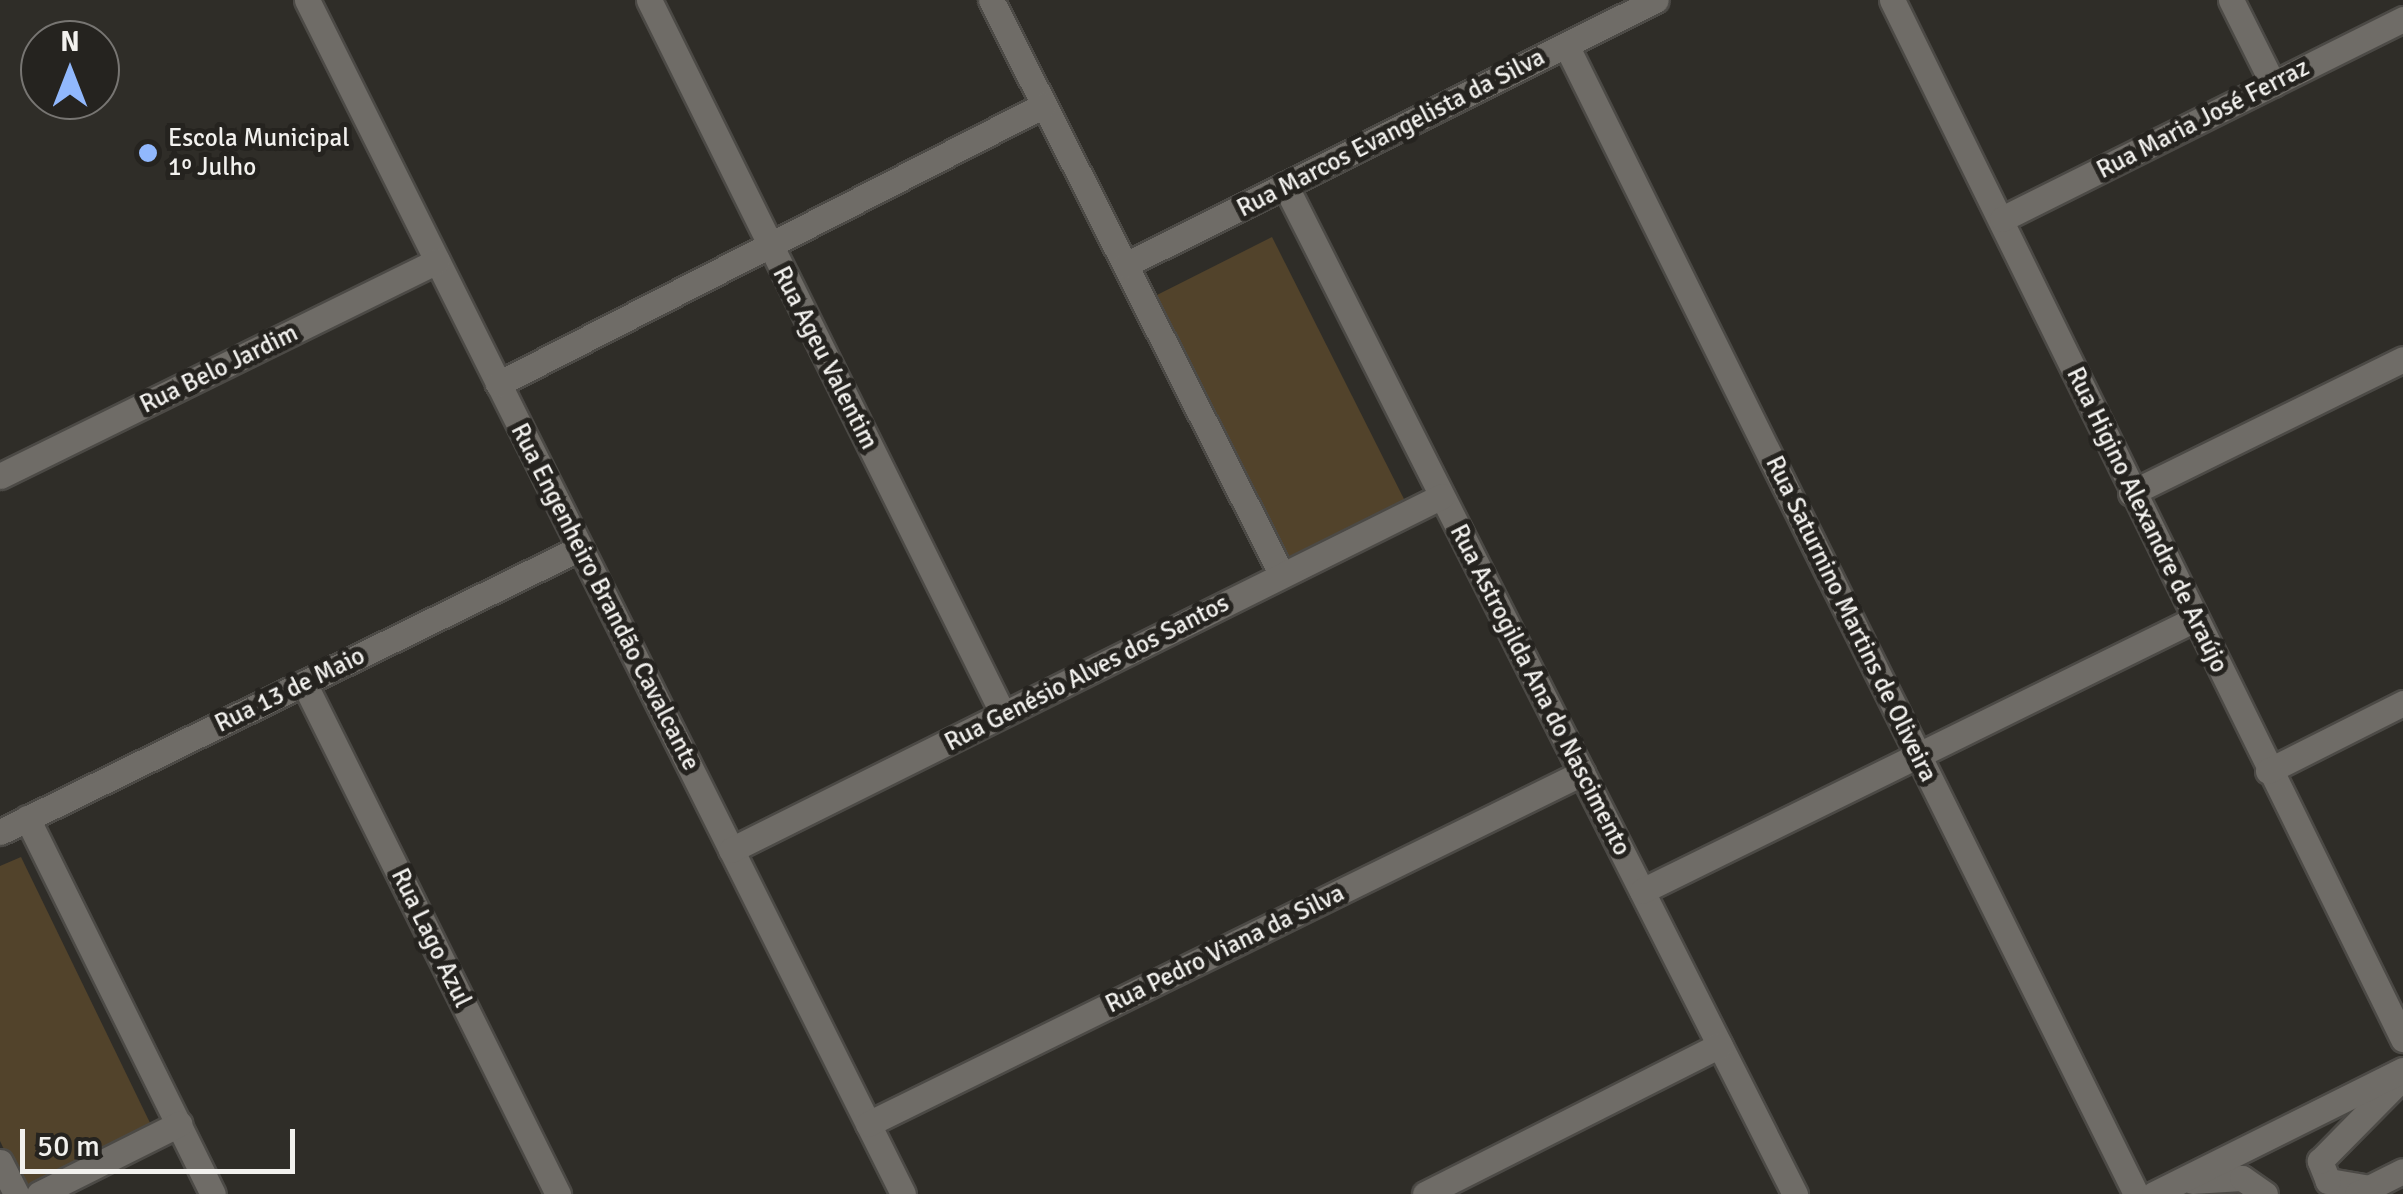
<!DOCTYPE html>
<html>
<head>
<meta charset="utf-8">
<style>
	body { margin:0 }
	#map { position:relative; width:2403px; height:1194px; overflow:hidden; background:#2f2d28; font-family:Signika,sans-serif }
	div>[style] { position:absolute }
	.green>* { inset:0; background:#52432b }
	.roads { filter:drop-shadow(2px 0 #4c4a46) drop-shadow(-2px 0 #4c4a46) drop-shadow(0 2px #4c4a46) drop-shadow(0 -2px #4c4a46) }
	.minor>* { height:25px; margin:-12.5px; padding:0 12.5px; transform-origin:12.5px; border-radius:12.5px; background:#6f6c67 }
	.dots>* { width:28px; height:28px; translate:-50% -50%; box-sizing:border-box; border:5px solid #25231f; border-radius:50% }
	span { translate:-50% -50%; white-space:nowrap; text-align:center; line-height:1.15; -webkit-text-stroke:10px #25231f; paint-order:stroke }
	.street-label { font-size:25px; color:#f2f1ee }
	.poi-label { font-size:25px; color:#f2f1ee }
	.left { translate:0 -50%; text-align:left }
	.north { position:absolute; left:20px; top:20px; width:100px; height:100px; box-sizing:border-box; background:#25231f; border:2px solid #777572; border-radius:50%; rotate:0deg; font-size:28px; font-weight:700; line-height:40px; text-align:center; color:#f2f1ee }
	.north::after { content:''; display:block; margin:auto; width:35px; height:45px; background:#91b8fd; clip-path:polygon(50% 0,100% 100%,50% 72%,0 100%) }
	.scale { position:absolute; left:20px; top:1129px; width:275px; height:45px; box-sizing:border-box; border:5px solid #f2f1ee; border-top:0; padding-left:12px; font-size:30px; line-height:35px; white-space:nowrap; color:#f2f1ee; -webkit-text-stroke:8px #25231f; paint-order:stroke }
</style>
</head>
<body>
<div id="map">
	<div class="green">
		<div style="clip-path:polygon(1272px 237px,1406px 503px,1289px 561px,1155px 296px)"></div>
		<div style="clip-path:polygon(21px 857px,153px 1129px,24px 1191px,0 1141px,0 866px)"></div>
	</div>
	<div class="roads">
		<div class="minor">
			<div style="left:307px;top:0;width:1334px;rotate:63.47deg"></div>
			<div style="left:649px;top:0;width:797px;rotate:63.63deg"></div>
			<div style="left:991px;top:0;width:644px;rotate:63.16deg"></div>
			<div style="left:1892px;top:0;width:1158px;rotate:63.81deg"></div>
			<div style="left:2231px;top:0;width:94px;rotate:63.4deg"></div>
			<div style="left:1566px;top:45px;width:1283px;rotate:63.61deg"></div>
			<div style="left:1285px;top:185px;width:1131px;rotate:63.19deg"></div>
			<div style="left:2002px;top:219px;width:448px;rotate:-26.5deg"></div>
			<div style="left:1125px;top:265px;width:593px;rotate:-26.52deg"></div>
			<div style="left:498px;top:384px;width:613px;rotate:-27.07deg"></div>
			<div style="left:0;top:476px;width:487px;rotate:-26.2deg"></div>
			<div style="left:2131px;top:493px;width:303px;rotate:-26.2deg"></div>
			<div style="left:304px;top:683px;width:571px;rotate:63.57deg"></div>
			<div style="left:2268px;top:771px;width:151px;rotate:-26.7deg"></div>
			<div style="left:27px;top:818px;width:419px;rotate:63.7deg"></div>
			<div style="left:0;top:832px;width:646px;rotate:-26.09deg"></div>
			<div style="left:731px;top:850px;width:794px;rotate:-26.47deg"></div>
			<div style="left:1642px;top:891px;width:616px;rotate:-26.19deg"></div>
			<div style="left:868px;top:1124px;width:796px;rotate:-26.18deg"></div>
			<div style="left:0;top:1162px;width:36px;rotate:63deg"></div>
			<div style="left:2192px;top:1181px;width:50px;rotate:-3.4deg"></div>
			<div style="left:2242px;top:1178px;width:28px;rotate:35deg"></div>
			<div style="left:2370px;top:1188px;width:43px;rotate:-170.5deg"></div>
			<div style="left:2328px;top:1181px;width:22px;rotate:-112deg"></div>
			<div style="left:2320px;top:1161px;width:108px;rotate:-45.4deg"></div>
			<div style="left:39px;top:1194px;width:157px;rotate:-26.6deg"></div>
			<div style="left:1425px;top:1194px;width:330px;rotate:-26.8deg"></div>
			<div style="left:2154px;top:1194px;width:278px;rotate:-26.5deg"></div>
			<div style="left:2357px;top:1194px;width:51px;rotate:-26.6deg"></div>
		</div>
	</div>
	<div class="dots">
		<div style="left:148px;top:153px;background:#91b8fd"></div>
	</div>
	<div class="street-label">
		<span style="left:2203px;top:119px;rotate:-27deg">Rua Maria José Ferraz</span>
		<span style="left:1391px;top:133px;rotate:-27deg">Rua Marcos Evangelista da Silva</span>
		<span style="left:825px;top:358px;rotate:63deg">Rua Ageu Valentim</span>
		<span style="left:219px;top:369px;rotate:-26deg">Rua Belo Jardim</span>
		<span style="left:2147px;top:520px;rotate:64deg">Rua Higino Alexandre de Araújo</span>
		<span style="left:605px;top:597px;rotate:63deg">Rua Engenheiro Brandão Cavalcante</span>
		<span style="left:1851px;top:619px;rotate:64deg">Rua Saturnino Martins de Oliveira</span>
		<span style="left:1087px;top:673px;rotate:-27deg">Rua Genésio Alves dos Santos</span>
		<span style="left:290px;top:690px;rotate:-26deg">Rua 13 de Maio</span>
		<span style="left:1540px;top:690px;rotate:63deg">Rua Astrogilda Ana do Nascimento</span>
		<span style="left:431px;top:938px;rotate:64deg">Rua Lago Azul</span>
		<span style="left:1225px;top:949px;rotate:-26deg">Rua Pedro Viana da Silva</span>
	</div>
	<div class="poi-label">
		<span class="left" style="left:168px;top:153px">Escola Municipal<br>1º Julho</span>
	</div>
	<div class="north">N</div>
	<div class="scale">50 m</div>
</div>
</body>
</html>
